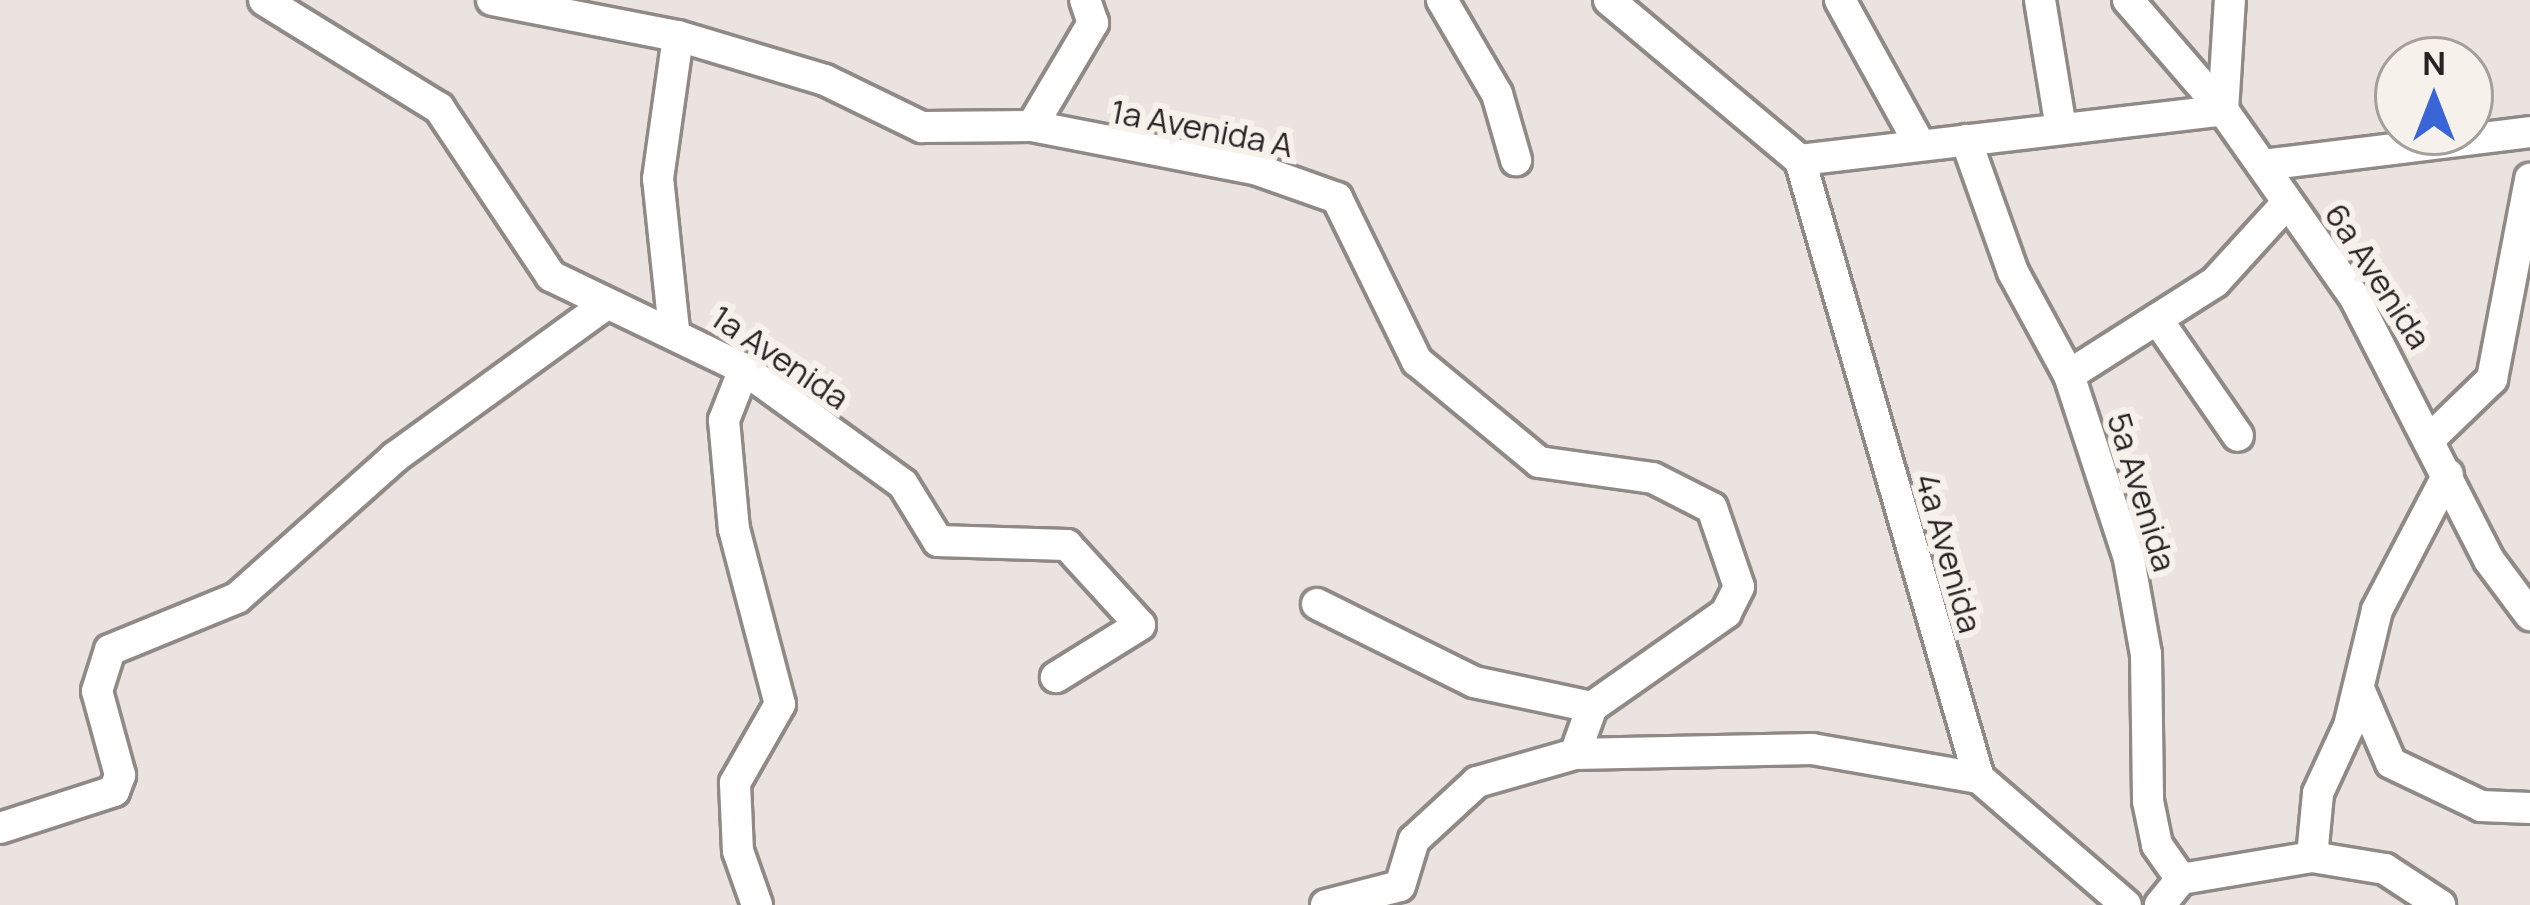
<!DOCTYPE html>
<html>
<head>
<meta charset="utf-8">
<style>
	body { margin:0 }
	#map { position:relative; width:2530px; height:905px; overflow:hidden; background:#eae3df; font-family:Manrope,sans-serif }
	div>[style] { position:absolute }
	.roads { filter:drop-shadow(3px 0 #908a86) drop-shadow(-3px 0 #908a86) drop-shadow(0 3px #908a86) drop-shadow(0 -3px #908a86) }
	.minor>* { height:30px; margin:-15px; padding:0 15px; transform-origin:15px; border-radius:15px; background:#fff }
	span { translate:-50% -50%; white-space:nowrap; text-align:center; line-height:1.15; -webkit-text-stroke:12px #f7f1ec; paint-order:stroke }
	.street-label { font-size:33px; color:#262322 }
	.north { position:absolute; left:2374px; top:36px; width:120px; height:120px; box-sizing:border-box; background:#f7f1ec; border:3px solid #a39f9b; border-radius:50%; rotate:0deg; font-size:33px; font-weight:700; line-height:48px; text-align:center; color:#262322 }
	.north::after { content:''; display:block; margin:auto; width:42px; height:54px; background:#3a65d6; clip-path:polygon(50% 0,100% 100%,50% 72%,0 100%) }
</style>
</head>
<body>
<div id="map">
	<div class="roads">
		<div class="minor">
			<div style="left:264px;top:0;width:206px;rotate:31.7deg"></div>
			<div style="left:439px;top:108px;width:202px;rotate:56.3deg"></div>
			<div style="left:551px;top:276px;width:214px;rotate:25.7deg"></div>
			<div style="left:744px;top:369px;width:196px;rotate:35.9deg"></div>
			<div style="left:903px;top:484px;width:67px;rotate:58.4deg"></div>
			<div style="left:938px;top:541px;width:129px;rotate:1.8deg"></div>
			<div style="left:1067px;top:545px;width:108px;rotate:47.6deg"></div>
			<div style="left:1140px;top:625px;width:99px;rotate:148.2deg"></div>
			<div style="left:492px;top:0;width:189px;rotate:11deg"></div>
			<div style="left:678px;top:36px;width:153px;rotate:16.7deg"></div>
			<div style="left:825px;top:80px;width:108px;rotate:25.9deg"></div>
			<div style="left:922px;top:127px;width:110px;rotate:-0.5deg"></div>
			<div style="left:1032px;top:126px;width:230px;rotate:11deg"></div>
			<div style="left:1258px;top:170px;width:84px;rotate:19.5deg"></div>
			<div style="left:1337px;top:198px;width:182px;rotate:63.9deg"></div>
			<div style="left:1417px;top:361px;width:158px;rotate:39.6deg"></div>
			<div style="left:1539px;top:462px;width:115px;rotate:8deg"></div>
			<div style="left:1653px;top:478px;width:66px;rotate:27deg"></div>
			<div style="left:1712px;top:508px;width:83px;rotate:71.1deg"></div>
			<div style="left:1739px;top:587px;width:29px;rotate:117deg"></div>
			<div style="left:1726px;top:613px;width:164px;rotate:145deg"></div>
			<div style="left:1442px;top:0;width:109px;rotate:59.7deg"></div>
			<div style="left:1497px;top:94px;width:69px;rotate:73.9deg"></div>
			<div style="left:1609px;top:0;width:249px;rotate:40deg"></div>
			<div style="left:1840px;top:0;width:166px;rotate:61.1deg"></div>
			<div style="left:2040px;top:0;width:130px;rotate:80.7deg"></div>
			<div style="left:2128px;top:0;width:145px;rotate:49.2deg"></div>
			<div style="left:2223px;top:110px;width:230px;rotate:54.9deg"></div>
			<div style="left:2355px;top:298px;width:294px;rotate:62.9deg"></div>
			<div style="left:2489px;top:560px;width:69px;rotate:53.3deg"></div>
			<div style="left:2223px;top:110px;width:110px;rotate:-86.4deg"></div>
			<div style="left:1032px;top:126px;width:120px;rotate:-59.4deg"></div>
			<div style="left:1093px;top:23px;width:24px;rotate:-109deg"></div>
			<div style="left:1966px;top:140px;width:140px;rotate:70.4deg"></div>
			<div style="left:2013px;top:272px;width:117px;rotate:61.5deg"></div>
			<div style="left:2069px;top:375px;width:194px;rotate:71.9deg"></div>
			<div style="left:2129px;top:559px;width:97px;rotate:79.9deg"></div>
			<div style="left:2146px;top:654px;width:147px;rotate:89.2deg"></div>
			<div style="left:2148px;top:801px;width:45px;rotate:78.4deg"></div>
			<div style="left:2157px;top:845px;width:42px;rotate:54.8deg"></div>
			<div style="left:1800px;top:160px;width:643px;rotate:73.85deg"></div>
			<div style="left:1979px;top:778px;width:194px;rotate:40.8deg"></div>
			<div style="left:1800px;top:160px;width:426px;rotate:-6.7deg"></div>
			<div style="left:2263px;top:165px;width:269px;rotate:-7deg"></div>
			<div style="left:2157px;top:319px;width:142px;rotate:55.3deg"></div>
			<div style="left:674px;top:330px;width:152px;rotate:-96deg"></div>
			<div style="left:658px;top:179px;width:144px;rotate:-82deg"></div>
			<div style="left:744px;top:369px;width:55px;rotate:111.4deg"></div>
			<div style="left:724px;top:420px;width:109px;rotate:84.8deg"></div>
			<div style="left:734px;top:529px;width:181px;rotate:75.3deg"></div>
			<div style="left:780px;top:704px;width:91px;rotate:119.7deg"></div>
			<div style="left:735px;top:783px;width:68px;rotate:87.5deg"></div>
			<div style="left:738px;top:851px;width:57px;rotate:70.6deg"></div>
			<div style="left:2069px;top:375px;width:173px;rotate:-32.5deg"></div>
			<div style="left:2215px;top:282px;width:107px;rotate:-47.7deg"></div>
			<div style="left:2434px;top:435px;width:81px;rotate:-44deg"></div>
			<div style="left:2492px;top:379px;width:204px;rotate:-79.2deg"></div>
			<div style="left:1317px;top:604px;width:175px;rotate:26.4deg"></div>
			<div style="left:1474px;top:682px;width:121px;rotate:12deg"></div>
			<div style="left:2360px;top:691px;width:78px;rotate:66.7deg"></div>
			<div style="left:2391px;top:763px;width:100px;rotate:25.5deg"></div>
			<div style="left:2481px;top:806px;width:49px;rotate:2.3deg"></div>
			<div style="left:1592px;top:707px;width:50px;rotate:109.9deg"></div>
			<div style="left:1575px;top:754px;width:237px;rotate:-1.2deg"></div>
			<div style="left:1812px;top:749px;width:169px;rotate:9.9deg"></div>
			<div style="left:0;top:828px;width:120px;rotate:-18deg"></div>
			<div style="left:114px;top:791px;width:17px;rotate:-69deg"></div>
			<div style="left:120px;top:775px;width:87px;rotate:-105.3deg"></div>
			<div style="left:97px;top:691px;width:43px;rotate:-72.4deg"></div>
			<div style="left:110px;top:650px;width:137px;rotate:-22.3deg"></div>
			<div style="left:237px;top:598px;width:212px;rotate:-41.7deg"></div>
			<div style="left:395px;top:457px;width:259px;rotate:-35.9deg"></div>
			<div style="left:2312px;top:857px;width:64px;rotate:-84.6deg"></div>
			<div style="left:2318px;top:793px;width:74px;rotate:-65.2deg"></div>
			<div style="left:2349px;top:726px;width:119px;rotate:-76.4deg"></div>
			<div style="left:2377px;top:610px;width:153px;rotate:-62.4deg"></div>
			<div style="left:1326px;top:905px;width:76px;rotate:-14.4deg"></div>
			<div style="left:1400px;top:886px;width:48px;rotate:-73.1deg"></div>
			<div style="left:1414px;top:840px;width:86px;rotate:-42.6deg"></div>
			<div style="left:1477px;top:782px;width:102px;rotate:-15.9deg"></div>
			<div style="left:2160px;top:905px;width:33px;rotate:-51deg"></div>
			<div style="left:2181px;top:879px;width:133px;rotate:-9.5deg"></div>
			<div style="left:2312px;top:857px;width:74px;rotate:9.3deg"></div>
			<div style="left:2385px;top:869px;width:66px;rotate:33.2deg"></div>
		</div>
	</div>
	<div class="street-label">
		<span style="left:1202px;top:128px;rotate:11deg">1a Avenida A</span>
		<span style="left:2378px;top:276px;rotate:57deg">6a Avenida</span>
		<span style="left:780px;top:357px;rotate:34deg">1a Avenida</span>
		<span style="left:2142px;top:492px;rotate:73deg">5a Avenida</span>
		<span style="left:1949px;top:553px;rotate:74deg">4a Avenida</span>
	</div>
	<div class="north">N</div>
</div>
</body>
</html>
